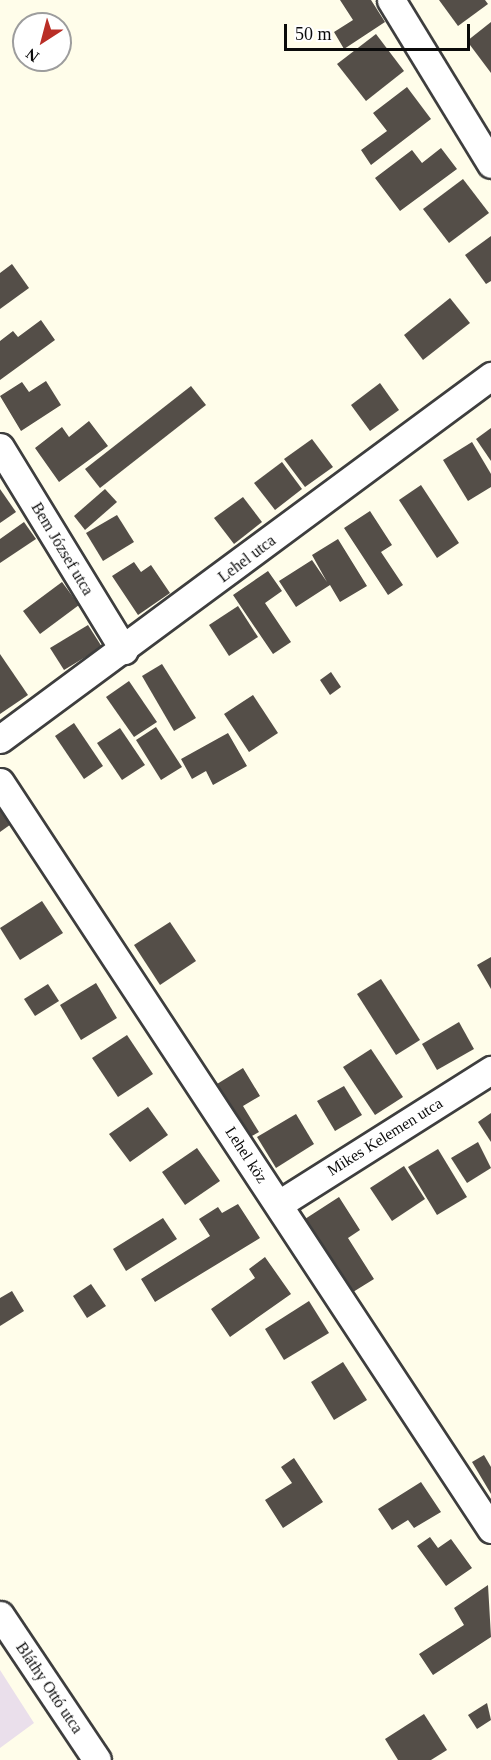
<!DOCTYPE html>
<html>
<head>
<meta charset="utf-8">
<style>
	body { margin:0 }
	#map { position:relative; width:491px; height:1760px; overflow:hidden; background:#fffdea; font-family:"Times New Roman",serif }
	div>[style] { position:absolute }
	.industrial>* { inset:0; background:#eadfeb }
	.building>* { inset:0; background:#544e48 }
	.roads { filter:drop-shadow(2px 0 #3e3e3e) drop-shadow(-2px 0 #3e3e3e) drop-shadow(0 2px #3e3e3e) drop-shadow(0 -2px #3e3e3e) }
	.minor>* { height:27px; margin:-13.5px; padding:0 13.5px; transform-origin:13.5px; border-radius:13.5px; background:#fff }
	span { translate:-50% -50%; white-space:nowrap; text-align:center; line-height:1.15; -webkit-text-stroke:6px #fff; paint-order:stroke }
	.street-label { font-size:16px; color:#0b0b0b }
	.north { position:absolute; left:12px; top:12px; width:60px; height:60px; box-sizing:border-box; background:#fff; border:2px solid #9d9d9d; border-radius:50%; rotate:216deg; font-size:16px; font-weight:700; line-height:24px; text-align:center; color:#0b0b0b }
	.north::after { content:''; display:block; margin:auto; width:21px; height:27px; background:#b92e26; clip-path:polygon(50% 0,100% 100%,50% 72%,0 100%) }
	.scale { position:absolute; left:284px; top:24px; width:186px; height:27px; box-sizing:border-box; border:3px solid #0b0b0b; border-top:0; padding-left:8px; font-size:18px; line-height:21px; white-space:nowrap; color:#0b0b0b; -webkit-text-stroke:4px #fff; paint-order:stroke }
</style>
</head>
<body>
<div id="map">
	<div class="industrial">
		<div style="clip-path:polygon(0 1670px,34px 1723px,0 1748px)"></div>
	</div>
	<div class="building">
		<div style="clip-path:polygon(340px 0,371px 0,385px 22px,344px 49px,334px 32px,353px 20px)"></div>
		<div style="clip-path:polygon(439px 0,485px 0,488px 4px,458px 26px)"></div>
		<div style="clip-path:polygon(491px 22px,491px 73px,467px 41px)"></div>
		<div style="clip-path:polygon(376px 34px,404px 71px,366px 101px,337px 64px)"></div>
		<div style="clip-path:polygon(407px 87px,431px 119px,371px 165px,361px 150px,387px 131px,373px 113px)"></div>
		<div style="clip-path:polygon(441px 148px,457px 169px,400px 211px,375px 178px,412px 150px,422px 163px)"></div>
		<div style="clip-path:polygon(463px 179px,489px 213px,449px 243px,423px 209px)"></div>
		<div style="clip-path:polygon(491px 236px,491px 281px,486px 284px,465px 255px)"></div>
		<div style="clip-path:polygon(12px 264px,29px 288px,0 309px,0 273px)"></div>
		<div style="clip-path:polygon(450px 298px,470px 323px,423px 360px,404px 335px)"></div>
		<div style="clip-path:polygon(41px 320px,55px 340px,0 380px,0 341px,13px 331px,18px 337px)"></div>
		<div style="clip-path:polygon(46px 381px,61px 405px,21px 431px,0 396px,22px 382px,29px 392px)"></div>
		<div style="clip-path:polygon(380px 383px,399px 410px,370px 431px,351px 405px)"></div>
		<div style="clip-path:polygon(191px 386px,206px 405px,100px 488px,85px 469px)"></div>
		<div style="clip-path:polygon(89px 421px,108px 446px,59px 482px,35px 448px,62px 427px,69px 437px)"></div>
		<div style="clip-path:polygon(491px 428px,491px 461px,476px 439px)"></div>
		<div style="clip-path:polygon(312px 439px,333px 467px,305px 487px,284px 459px)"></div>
		<div style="clip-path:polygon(472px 442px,491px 474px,491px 487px,468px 501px,443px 460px)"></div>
		<div style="clip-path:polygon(282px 462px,302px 489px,275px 510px,254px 483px)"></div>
		<div style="clip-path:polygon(421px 485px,459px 543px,437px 558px,399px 500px)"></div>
		<div style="clip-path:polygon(0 489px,16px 512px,0 523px)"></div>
		<div style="clip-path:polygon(105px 489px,117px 502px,85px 530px,74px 516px)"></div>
		<div style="clip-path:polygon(243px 497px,262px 522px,234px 544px,214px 518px)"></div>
		<div style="clip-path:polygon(370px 511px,392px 545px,381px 552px,403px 585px,388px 595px,344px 528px)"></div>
		<div style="clip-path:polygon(117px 515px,134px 542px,103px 561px,86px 533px)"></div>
		<div style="clip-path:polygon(24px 522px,36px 539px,0 563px,0 539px)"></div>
		<div style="clip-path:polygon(338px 539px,367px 586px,340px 602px,330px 585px,296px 607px,279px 581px,312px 560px,327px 582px,312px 555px)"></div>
		<div style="clip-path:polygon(134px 562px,141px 572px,151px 565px,170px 593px,138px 615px,112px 576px)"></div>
		<div style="clip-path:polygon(268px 571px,282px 591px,265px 603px,291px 642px,273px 654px,233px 595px)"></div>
		<div style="clip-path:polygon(62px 582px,79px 605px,40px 634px,23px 611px)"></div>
		<div style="clip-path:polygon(238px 606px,258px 637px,229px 656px,209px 625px)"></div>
		<div style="clip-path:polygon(88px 625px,102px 647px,64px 670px,50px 648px)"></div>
		<div style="clip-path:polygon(0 654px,28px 695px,0 714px)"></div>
		<div style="clip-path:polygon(162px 664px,196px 718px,174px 731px,142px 676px)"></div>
		<div style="clip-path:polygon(331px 672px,341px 687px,330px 695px,320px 680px)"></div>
		<div style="clip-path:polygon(129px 681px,157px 722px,134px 737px,106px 697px)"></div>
		<div style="clip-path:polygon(253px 695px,278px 733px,249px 752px,224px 714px)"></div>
		<div style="clip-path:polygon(74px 723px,103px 766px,84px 779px,55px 736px)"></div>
		<div style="clip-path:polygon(156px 727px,182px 767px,161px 780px,136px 740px)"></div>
		<div style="clip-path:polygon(120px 728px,145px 765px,122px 780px,97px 743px)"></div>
		<div style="clip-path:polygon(228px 733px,247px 766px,213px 785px,206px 771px,192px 779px,181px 759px)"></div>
		<div style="clip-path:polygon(0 802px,14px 822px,0 832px)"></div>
		<div style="clip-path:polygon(42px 901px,63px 933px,20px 960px,0 928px)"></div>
		<div style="clip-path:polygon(170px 922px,196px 961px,160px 985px,134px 945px)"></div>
		<div style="clip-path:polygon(491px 957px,491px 989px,477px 965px)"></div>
		<div style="clip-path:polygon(381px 979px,420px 1040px,396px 1055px,357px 994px)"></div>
		<div style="clip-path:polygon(96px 983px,117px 1018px,81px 1040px,60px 1005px)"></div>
		<div style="clip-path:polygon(48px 984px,59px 1001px,35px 1016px,24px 999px)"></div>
		<div style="clip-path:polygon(459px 1022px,474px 1049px,437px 1070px,422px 1044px)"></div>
		<div style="clip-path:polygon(127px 1035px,153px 1074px,118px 1097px,92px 1058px)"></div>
		<div style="clip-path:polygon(371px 1049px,403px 1097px,375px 1115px,343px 1067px)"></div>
		<div style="clip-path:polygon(243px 1068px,260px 1096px,243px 1106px,259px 1132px,250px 1137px,217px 1084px)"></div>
		<div style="clip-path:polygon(344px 1086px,362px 1115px,335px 1131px,317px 1101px)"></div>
		<div style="clip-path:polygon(148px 1107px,168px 1135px,130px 1162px,109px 1134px)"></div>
		<div style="clip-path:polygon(491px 1113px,491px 1142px,478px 1122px)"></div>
		<div style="clip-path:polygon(296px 1114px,314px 1144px,276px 1168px,257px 1137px)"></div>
		<div style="clip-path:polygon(478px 1142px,491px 1168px,467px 1183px,451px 1158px)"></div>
		<div style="clip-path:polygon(197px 1148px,220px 1181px,185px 1205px,162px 1172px)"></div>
		<div style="clip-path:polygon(438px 1149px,467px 1197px,437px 1215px,408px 1167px)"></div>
		<div style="clip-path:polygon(404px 1166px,425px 1199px,392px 1221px,370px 1188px)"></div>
		<div style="clip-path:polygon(339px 1197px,360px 1230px,348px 1238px,374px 1279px,353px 1292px,305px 1219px)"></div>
		<div style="clip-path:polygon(238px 1204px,260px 1238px,155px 1302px,141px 1279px,210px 1236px,199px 1219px,218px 1207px,222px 1213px)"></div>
		<div style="clip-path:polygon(163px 1218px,177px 1239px,126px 1271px,113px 1249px)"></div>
		<div style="clip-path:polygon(265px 1257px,291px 1294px,230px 1337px,211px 1309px,255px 1278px,249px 1269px)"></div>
		<div style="clip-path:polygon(91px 1284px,106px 1306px,87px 1318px,73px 1296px)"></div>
		<div style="clip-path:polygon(12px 1291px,24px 1311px,0 1326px,0 1298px)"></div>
		<div style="clip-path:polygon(309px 1301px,329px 1333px,284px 1360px,265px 1329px)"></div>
		<div style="clip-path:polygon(343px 1362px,367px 1400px,334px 1420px,311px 1382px)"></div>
		<div style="clip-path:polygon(484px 1455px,491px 1467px,491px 1494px,472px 1462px)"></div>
		<div style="clip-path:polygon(294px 1458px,323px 1502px,283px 1528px,265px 1500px,292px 1483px,281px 1467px)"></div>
		<div style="clip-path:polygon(421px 1482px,441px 1512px,414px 1528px,408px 1520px,392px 1530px,378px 1509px)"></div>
		<div style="clip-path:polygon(430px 1537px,438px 1548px,451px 1539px,472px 1568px,446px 1586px,417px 1546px)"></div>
		<div style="clip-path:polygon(488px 1585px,491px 1637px,433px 1675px,419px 1654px,464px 1625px,454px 1608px)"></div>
		<div style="clip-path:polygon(487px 1703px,491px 1720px,477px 1729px,468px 1715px)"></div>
		<div style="clip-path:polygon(424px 1714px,447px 1750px,431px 1760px,398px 1760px,385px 1739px)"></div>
	</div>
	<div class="roads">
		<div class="minor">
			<div style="left:391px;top:0;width:192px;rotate:58.6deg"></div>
			<div style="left:0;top:447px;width:238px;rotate:58.6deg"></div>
			<div style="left:0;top:739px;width:611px;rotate:-36.48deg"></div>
			<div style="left:0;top:782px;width:894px;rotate:56.68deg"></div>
			<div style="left:279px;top:1204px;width:251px;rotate:-32.3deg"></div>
			<div style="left:0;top:1615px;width:174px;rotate:56.2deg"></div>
		</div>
	</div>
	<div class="street-label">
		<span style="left:62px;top:549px;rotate:59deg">Bem József utca</span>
		<span style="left:247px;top:559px;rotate:-37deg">Lehel utca</span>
		<span style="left:385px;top:1137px;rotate:-32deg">Mikes Kelemen utca</span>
		<span style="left:246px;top:1155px;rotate:57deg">Lehel köz</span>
		<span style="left:49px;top:1688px;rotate:56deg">Bláthy Ottó utca</span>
	</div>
	<div class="north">N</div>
	<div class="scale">50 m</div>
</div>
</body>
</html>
